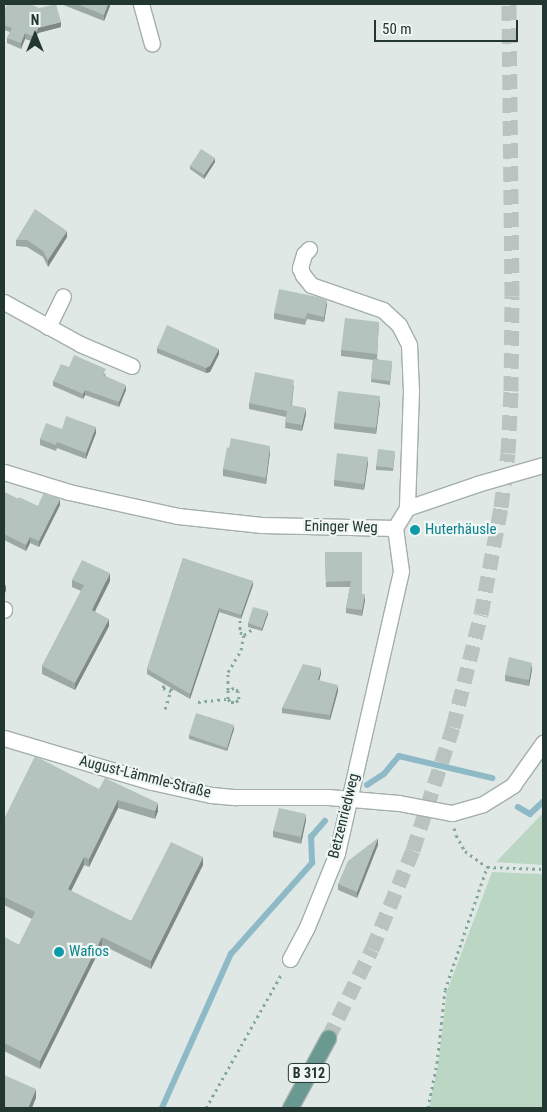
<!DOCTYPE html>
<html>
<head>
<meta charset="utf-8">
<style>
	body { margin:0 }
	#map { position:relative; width:547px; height:1112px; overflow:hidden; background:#dfe8e5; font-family:"Roboto Condensed",sans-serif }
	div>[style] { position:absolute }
	.green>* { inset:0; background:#bbd7c4 }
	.stream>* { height:5.5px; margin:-2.75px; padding:0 2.75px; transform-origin:2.75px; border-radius:2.75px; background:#8ebac7 }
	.major-tunnel>* { height:15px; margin-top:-7.5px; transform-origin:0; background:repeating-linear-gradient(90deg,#b9c4c1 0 15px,transparent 0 23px) }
	.path>* { height:3px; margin-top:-1.5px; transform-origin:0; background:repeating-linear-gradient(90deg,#84a89f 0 2.5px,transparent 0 6.5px) }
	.roads { filter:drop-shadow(1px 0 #a3afac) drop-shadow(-1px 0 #a3afac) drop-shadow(0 1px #a3afac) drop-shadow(0 -1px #a3afac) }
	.minor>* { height:15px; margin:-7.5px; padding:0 7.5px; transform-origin:7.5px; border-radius:7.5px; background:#fff }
	.major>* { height:15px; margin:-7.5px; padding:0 7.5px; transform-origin:7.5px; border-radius:7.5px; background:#699990 }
	.wall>* { inset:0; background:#9ca8a3 }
	.shaded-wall>* { inset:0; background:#7f8885 }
	.building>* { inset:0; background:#b5c3be }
	.dots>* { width:14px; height:14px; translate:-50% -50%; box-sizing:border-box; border:2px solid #eff6f3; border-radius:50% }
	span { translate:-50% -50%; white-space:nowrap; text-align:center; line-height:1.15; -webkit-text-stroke:4.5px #eff6f3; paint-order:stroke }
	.shield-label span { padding:1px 4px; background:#eff6f3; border:1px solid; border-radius:4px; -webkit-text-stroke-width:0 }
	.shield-label { font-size:14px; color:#223632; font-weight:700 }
	.street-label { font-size:15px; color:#223632 }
	.culture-label { font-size:15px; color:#0d838f }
	.left { translate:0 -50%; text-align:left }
	.frame { position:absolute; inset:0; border:5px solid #223632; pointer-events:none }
	.north { position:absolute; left:10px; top:10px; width:50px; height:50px; -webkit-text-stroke:4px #eff6f3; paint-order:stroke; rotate:0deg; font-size:14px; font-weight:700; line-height:20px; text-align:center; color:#223632 }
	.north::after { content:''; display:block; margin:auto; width:18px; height:22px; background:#223632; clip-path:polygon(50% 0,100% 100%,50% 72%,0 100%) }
	.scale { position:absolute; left:374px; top:20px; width:144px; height:22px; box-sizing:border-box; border:2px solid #223632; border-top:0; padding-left:6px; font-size:15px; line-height:18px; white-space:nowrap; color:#223632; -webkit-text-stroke:4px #eff6f3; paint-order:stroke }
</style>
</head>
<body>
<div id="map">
	<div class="green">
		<div style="clip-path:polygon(543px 813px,543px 865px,496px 862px)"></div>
		<div style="clip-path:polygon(492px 872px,543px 874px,543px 1108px,429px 1108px,438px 1065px,447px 991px)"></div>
	</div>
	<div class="stream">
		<div style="left:367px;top:785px;width:20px;rotate:-33deg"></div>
		<div style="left:384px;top:774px;width:23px;rotate:-50deg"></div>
		<div style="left:399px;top:756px;width:96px;rotate:13.3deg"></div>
		<div style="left:518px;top:807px;width:14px;rotate:30deg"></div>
		<div style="left:530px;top:814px;width:18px;rotate:-43deg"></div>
		<div style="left:162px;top:1108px;width:169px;rotate:-65.9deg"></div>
		<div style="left:231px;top:954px;width:122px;rotate:-48.3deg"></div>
		<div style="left:312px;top:863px;width:26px;rotate:-92deg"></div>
		<div style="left:311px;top:837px;width:21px;rotate:-49deg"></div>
	</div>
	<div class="major-tunnel">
		<div style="left:328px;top:1038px;width:99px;rotate:-63.7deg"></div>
		<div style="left:372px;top:949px;width:107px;rotate:-67.5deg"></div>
		<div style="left:413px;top:850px;width:129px;rotate:-72deg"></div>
		<div style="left:453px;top:727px;width:116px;rotate:-76.1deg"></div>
		<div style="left:481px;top:614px;width:109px;rotate:-79.4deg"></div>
		<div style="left:501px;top:507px;width:54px;rotate:-82.6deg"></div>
		<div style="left:508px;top:453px;width:62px;rotate:-87.2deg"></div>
		<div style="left:511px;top:391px;width:95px;rotate:-89.4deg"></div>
		<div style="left:512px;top:296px;width:292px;rotate:-90.6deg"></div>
	</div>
	<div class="path">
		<div style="left:240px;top:620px;width:12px;rotate:90deg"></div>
		<div style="left:240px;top:632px;width:5px;rotate:37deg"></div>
		<div style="left:244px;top:635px;width:11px;rotate:-34deg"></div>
		<div style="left:164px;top:685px;width:3px;rotate:108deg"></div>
		<div style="left:163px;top:688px;width:9px;rotate:21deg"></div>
		<div style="left:228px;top:690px;width:18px;rotate:-90deg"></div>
		<div style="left:228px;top:672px;width:26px;rotate:-59deg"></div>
		<div style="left:241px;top:650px;width:15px;rotate:-79deg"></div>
		<div style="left:198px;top:702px;width:30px;rotate:-6deg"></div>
		<div style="left:228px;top:699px;width:4px;rotate:45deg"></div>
		<div style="left:231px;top:702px;width:5px"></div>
		<div style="left:236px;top:702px;width:4px;rotate:-45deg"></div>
		<div style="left:239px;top:699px;width:8px;rotate:-97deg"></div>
		<div style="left:238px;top:691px;width:5px;rotate:-143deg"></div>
		<div style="left:234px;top:688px;width:6px;rotate:162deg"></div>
		<div style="left:228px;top:690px;width:9px;rotate:90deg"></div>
		<div style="left:165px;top:709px;width:22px;rotate:-72deg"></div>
		<div style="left:454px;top:828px;width:7px;rotate:74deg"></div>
		<div style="left:456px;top:835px;width:18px;rotate:61deg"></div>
		<div style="left:465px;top:851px;width:27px;rotate:36deg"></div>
		<div style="left:487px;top:867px;width:56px;rotate:2deg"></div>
		<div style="left:206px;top:1108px;width:155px;rotate:-60.6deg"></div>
		<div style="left:428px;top:1108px;width:46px;rotate:-78.7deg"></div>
		<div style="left:437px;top:1063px;width:73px;rotate:-83.7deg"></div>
		<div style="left:445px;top:990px;width:130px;rotate:-71.1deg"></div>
	</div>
	<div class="roads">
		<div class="minor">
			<div style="left:141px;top:4px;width:41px;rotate:74.6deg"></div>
			<div style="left:309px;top:249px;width:7px;rotate:135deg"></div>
			<div style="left:304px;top:254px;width:15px;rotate:106deg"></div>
			<div style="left:300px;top:268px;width:8px;rotate:67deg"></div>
			<div style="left:303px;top:275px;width:13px;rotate:51deg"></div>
			<div style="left:311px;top:285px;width:76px;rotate:19.1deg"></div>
			<div style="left:383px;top:310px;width:22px;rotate:43deg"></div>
			<div style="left:399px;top:325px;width:22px;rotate:63deg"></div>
			<div style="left:409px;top:345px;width:46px;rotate:87.5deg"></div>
			<div style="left:411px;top:391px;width:117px;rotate:92deg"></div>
			<div style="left:407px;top:508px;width:23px;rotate:121deg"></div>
			<div style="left:4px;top:302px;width:87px;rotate:28.9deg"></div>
			<div style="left:80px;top:344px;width:56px;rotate:22.9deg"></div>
			<div style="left:48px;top:327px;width:34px;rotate:-64deg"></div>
			<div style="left:4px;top:472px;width:68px;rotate:17.1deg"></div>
			<div style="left:69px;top:492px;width:112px;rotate:12.4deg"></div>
			<div style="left:178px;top:516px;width:84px;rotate:6.1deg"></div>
			<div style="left:262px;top:525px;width:133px;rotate:1.3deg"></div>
			<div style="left:407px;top:508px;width:74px;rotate:-18.9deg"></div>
			<div style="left:477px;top:484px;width:69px;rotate:-16.1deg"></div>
			<div style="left:4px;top:610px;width:1px;rotate:-90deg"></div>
			<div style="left:4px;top:738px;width:154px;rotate:16.6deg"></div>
			<div style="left:152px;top:782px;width:60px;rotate:12.4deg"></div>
			<div style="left:211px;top:795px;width:25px;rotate:5deg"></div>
			<div style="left:236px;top:797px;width:92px"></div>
			<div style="left:328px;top:797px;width:71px;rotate:4.8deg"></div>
			<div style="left:399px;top:803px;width:54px;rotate:10.7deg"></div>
			<div style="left:452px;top:813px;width:32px;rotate:-16deg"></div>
			<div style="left:483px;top:804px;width:36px;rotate:-32deg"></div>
			<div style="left:513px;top:785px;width:52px;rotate:-54.5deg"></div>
			<div style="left:290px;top:959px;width:36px;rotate:-62deg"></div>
			<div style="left:307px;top:927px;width:80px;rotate:-67.9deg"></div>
			<div style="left:337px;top:853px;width:289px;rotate:-77.2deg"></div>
			<div style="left:401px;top:571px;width:43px;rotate:-97.9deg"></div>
		</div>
		<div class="major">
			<div style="left:290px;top:1108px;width:80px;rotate:-61.5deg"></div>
		</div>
	</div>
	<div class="wall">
		<div style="clip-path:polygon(61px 4px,110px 4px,110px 6px,104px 21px)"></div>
		<div style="clip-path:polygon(4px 12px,61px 27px,38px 33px,34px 42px,25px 39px,21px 49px,7px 43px,7px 38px,10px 32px,4px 30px)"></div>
		<div style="clip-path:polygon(215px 162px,204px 179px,190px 169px,190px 166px)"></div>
		<div style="clip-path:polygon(67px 237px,48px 267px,43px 257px,27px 247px,16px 246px,16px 240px)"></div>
		<div style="clip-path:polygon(327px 304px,324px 322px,307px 319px,305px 325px,274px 319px,274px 313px)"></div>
		<div style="clip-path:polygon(379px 322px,377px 359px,392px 364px,390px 385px,371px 382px,373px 360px,341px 356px,341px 350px)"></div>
		<div style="clip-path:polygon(157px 348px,219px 354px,210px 372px,206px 373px,157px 353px)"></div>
		<div style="clip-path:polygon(69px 367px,106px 374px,105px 376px,126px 390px,119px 407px,85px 395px,83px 399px,53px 386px,53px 381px)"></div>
		<div style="clip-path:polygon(294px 385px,292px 405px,306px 414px,302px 431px,285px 428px,286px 417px,249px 409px,249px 403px)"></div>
		<div style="clip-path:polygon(380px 402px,376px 434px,334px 429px,334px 423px)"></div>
		<div style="clip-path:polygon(62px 429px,96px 433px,86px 459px,57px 448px,56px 451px,40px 445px,40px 439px)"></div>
		<div style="clip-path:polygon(229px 448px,270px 452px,266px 484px,223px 476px,223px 469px)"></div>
		<div style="clip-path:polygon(395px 454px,393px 471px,376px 470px,376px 466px)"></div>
		<div style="clip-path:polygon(368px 463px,364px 490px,334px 486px,334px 480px)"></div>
		<div style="clip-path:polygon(4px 492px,18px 499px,38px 506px,60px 505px,39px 547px,30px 543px,26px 551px,4px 540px)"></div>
		<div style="clip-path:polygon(325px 552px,362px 594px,365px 600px,362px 616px,346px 613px,346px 608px,350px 587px,326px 587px)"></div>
		<div style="clip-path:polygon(183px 558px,253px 585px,241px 619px,219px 612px,190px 699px,147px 674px,147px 669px)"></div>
		<div style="clip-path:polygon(72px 580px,110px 581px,95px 611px,109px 626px,75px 690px,42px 674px,42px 666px,81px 591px,72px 587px)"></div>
		<div style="clip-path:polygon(268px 614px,262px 631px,248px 627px,248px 623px)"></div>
		<div style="clip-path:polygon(532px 669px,529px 686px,505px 681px,505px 675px)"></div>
		<div style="clip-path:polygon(321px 674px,319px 680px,338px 691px,330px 720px,282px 713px,282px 708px)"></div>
		<div style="clip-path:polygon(234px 729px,227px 751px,189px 739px,189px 735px)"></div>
		<div style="clip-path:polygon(99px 789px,158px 811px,155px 819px,118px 808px,89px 867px,84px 865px,71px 891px,131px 921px,203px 865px,151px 969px,102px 945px,40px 1069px,4px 1051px,4px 937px,19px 945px,32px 919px,4px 905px,4px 819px)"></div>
		<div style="clip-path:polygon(306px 820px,301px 844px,273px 837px,273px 831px)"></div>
		<div style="clip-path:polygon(378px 845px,357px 898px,338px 890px,338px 884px)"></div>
	</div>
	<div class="shaded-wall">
		<div style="clip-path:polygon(108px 4px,110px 4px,110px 6px,104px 21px,104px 15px)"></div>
		<div style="clip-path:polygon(61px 22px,61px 27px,38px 33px,34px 42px,34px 37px,38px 28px)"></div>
		<div style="clip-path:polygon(25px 33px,25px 39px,21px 49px,21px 43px)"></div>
		<div style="clip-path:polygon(215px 158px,215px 162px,204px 179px,204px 175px)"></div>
		<div style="clip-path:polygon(67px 231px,67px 237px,48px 267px,48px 260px)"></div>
		<div style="clip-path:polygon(327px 299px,327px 304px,324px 322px,324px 317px)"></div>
		<div style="clip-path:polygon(219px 349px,219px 354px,210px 372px,206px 373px,206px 368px)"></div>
		<div style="clip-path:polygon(126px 385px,126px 390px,119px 407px,119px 402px)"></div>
		<div style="clip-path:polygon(85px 390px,85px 395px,83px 399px,83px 394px)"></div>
		<div style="clip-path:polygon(380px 396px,380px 402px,376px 434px,376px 428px)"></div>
		<div style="clip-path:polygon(306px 408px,306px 414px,302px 431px,302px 425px)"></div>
		<div style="clip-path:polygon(96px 427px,96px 433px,86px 459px,86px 453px)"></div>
		<div style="clip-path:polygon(270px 446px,270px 452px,266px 484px,266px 478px)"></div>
		<div style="clip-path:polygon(368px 457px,368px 463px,364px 490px,364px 484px)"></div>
		<div style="clip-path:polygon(60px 499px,60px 505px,39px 547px,39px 541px)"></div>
		<div style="clip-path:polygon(30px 537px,30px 543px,26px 551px,26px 545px)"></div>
		<div style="clip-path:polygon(110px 573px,110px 581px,92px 617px,92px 610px)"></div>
		<div style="clip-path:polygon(253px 581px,253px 585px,241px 619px,241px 615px)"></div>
		<div style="clip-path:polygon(6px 584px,6px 591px,4px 595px,4px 589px)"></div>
		<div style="clip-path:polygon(365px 594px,365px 600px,362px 616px,362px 610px)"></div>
		<div style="clip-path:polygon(219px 608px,219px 612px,190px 699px,190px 694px)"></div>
		<div style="clip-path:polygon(268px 611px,268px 614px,262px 631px,262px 628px)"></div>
		<div style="clip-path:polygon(109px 619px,109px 626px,75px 690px,75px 683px)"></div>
		<div style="clip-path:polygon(532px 663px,532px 669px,529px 686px,529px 680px)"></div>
		<div style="clip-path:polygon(321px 668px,321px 674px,318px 685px,318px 680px)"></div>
		<div style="clip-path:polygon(338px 685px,338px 691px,330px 720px,330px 715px)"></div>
		<div style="clip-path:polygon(234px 725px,234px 729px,227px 751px,227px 748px)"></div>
		<div style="clip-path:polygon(118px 800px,118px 808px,89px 867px,89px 859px)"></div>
		<div style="clip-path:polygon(158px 803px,158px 811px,155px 819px,155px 811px)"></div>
		<div style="clip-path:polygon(306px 814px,306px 820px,301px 844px,301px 837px)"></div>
		<div style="clip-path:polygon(378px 838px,378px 845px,357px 898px,357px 892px)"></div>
		<div style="clip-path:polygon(84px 857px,84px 865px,68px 897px,68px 889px)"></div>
		<div style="clip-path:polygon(203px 857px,203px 865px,151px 969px,151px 961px)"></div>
		<div style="clip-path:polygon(102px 937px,102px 945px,40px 1069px,40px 1061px)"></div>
		<div style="clip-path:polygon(36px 1089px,36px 1098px,32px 1108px,28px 1108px)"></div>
	</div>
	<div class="building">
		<div style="clip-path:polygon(7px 4px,30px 4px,39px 8px,56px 4px,61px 22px,38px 28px,34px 37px,25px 33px,21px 43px,7px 38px,12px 28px,4px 25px,4px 12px)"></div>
		<div style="clip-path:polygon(77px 4px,108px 4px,104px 15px)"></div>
		<div style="clip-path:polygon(201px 149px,215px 158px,204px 175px,190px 166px)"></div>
		<div style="clip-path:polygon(35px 209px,67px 231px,48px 260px,43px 251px,27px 240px,16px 240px)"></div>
		<div style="clip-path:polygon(279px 289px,327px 299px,324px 317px,307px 313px,305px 319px,274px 313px)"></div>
		<div style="clip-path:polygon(345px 318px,379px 322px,377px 354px,341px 350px)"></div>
		<div style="clip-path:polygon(167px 325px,219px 349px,210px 366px,206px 368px,157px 348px)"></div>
		<div style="clip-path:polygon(74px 355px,106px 369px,103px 375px,126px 385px,119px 402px,85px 390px,83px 394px,53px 381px,61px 364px,69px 367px)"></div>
		<div style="clip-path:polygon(373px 359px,392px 361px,390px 381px,371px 379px)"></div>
		<div style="clip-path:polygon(255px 372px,294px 380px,291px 405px,306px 408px,302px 425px,285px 422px,287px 411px,249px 403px)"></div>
		<div style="clip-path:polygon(338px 391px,380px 396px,376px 428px,334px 423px)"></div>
		<div style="clip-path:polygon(66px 416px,96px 427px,86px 453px,57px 442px,56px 445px,40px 439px,46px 423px,62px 429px)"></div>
		<div style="clip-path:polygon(231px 438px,270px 446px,266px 478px,223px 469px,227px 447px,229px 448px)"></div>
		<div style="clip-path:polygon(378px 449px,395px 451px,393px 468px,376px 466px)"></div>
		<div style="clip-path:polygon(337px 453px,368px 457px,364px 484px,334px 480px)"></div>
		<div style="clip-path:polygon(4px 492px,18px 499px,19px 497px,38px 506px,44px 492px,60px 499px,39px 541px,30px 537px,26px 545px,4px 534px,4px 529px,6px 525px,4px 524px)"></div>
		<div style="clip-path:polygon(325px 552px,362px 552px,362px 594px,365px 594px,362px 610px,346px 608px,351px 581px,326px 582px)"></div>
		<div style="clip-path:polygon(183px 558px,253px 581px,241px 615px,219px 608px,190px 694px,147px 669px)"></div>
		<div style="clip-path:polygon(82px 560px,110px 573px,92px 610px,109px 619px,75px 683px,42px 666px,84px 585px,72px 580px)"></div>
		<div style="clip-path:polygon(253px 607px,268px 611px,262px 628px,248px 623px)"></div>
		<div style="clip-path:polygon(509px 657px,532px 663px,529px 680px,505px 675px)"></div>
		<div style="clip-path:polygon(303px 664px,321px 668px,318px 680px,338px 685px,330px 715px,282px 708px)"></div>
		<div style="clip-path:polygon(196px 713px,234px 725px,227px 748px,189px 735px)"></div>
		<div style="clip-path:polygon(35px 756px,99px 789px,105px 778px,158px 803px,155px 811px,118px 800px,89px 859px,84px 857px,68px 889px,131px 921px,171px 842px,203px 857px,151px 961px,102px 937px,40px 1061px,4px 1043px,4px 937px,19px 945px,35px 912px,4px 897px,4px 819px)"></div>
		<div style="clip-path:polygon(279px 808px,306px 814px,301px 837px,273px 831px)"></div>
		<div style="clip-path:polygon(378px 838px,357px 892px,338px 884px,348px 861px)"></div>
		<div style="clip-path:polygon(4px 1075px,36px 1089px,28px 1108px,4px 1108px)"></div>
	</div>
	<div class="dots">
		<div style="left:415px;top:530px;background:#0f9aa8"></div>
		<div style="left:59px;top:952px;background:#0f9aa8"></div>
	</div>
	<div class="shield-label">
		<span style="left:309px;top:1073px">B 312</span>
	</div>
	<div class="street-label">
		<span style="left:341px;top:527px;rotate:1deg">Eninger Weg</span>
		<span style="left:145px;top:777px;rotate:14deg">August-Lämmle-Straße</span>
		<span style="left:344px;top:816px;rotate:-76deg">Betzenriedweg</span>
	</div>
	<div class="culture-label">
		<span class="left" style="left:425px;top:530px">Huterhäusle</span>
		<span class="left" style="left:69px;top:952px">Wafios</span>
	</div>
	<div class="frame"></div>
	<div class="north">N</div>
	<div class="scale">50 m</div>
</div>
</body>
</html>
